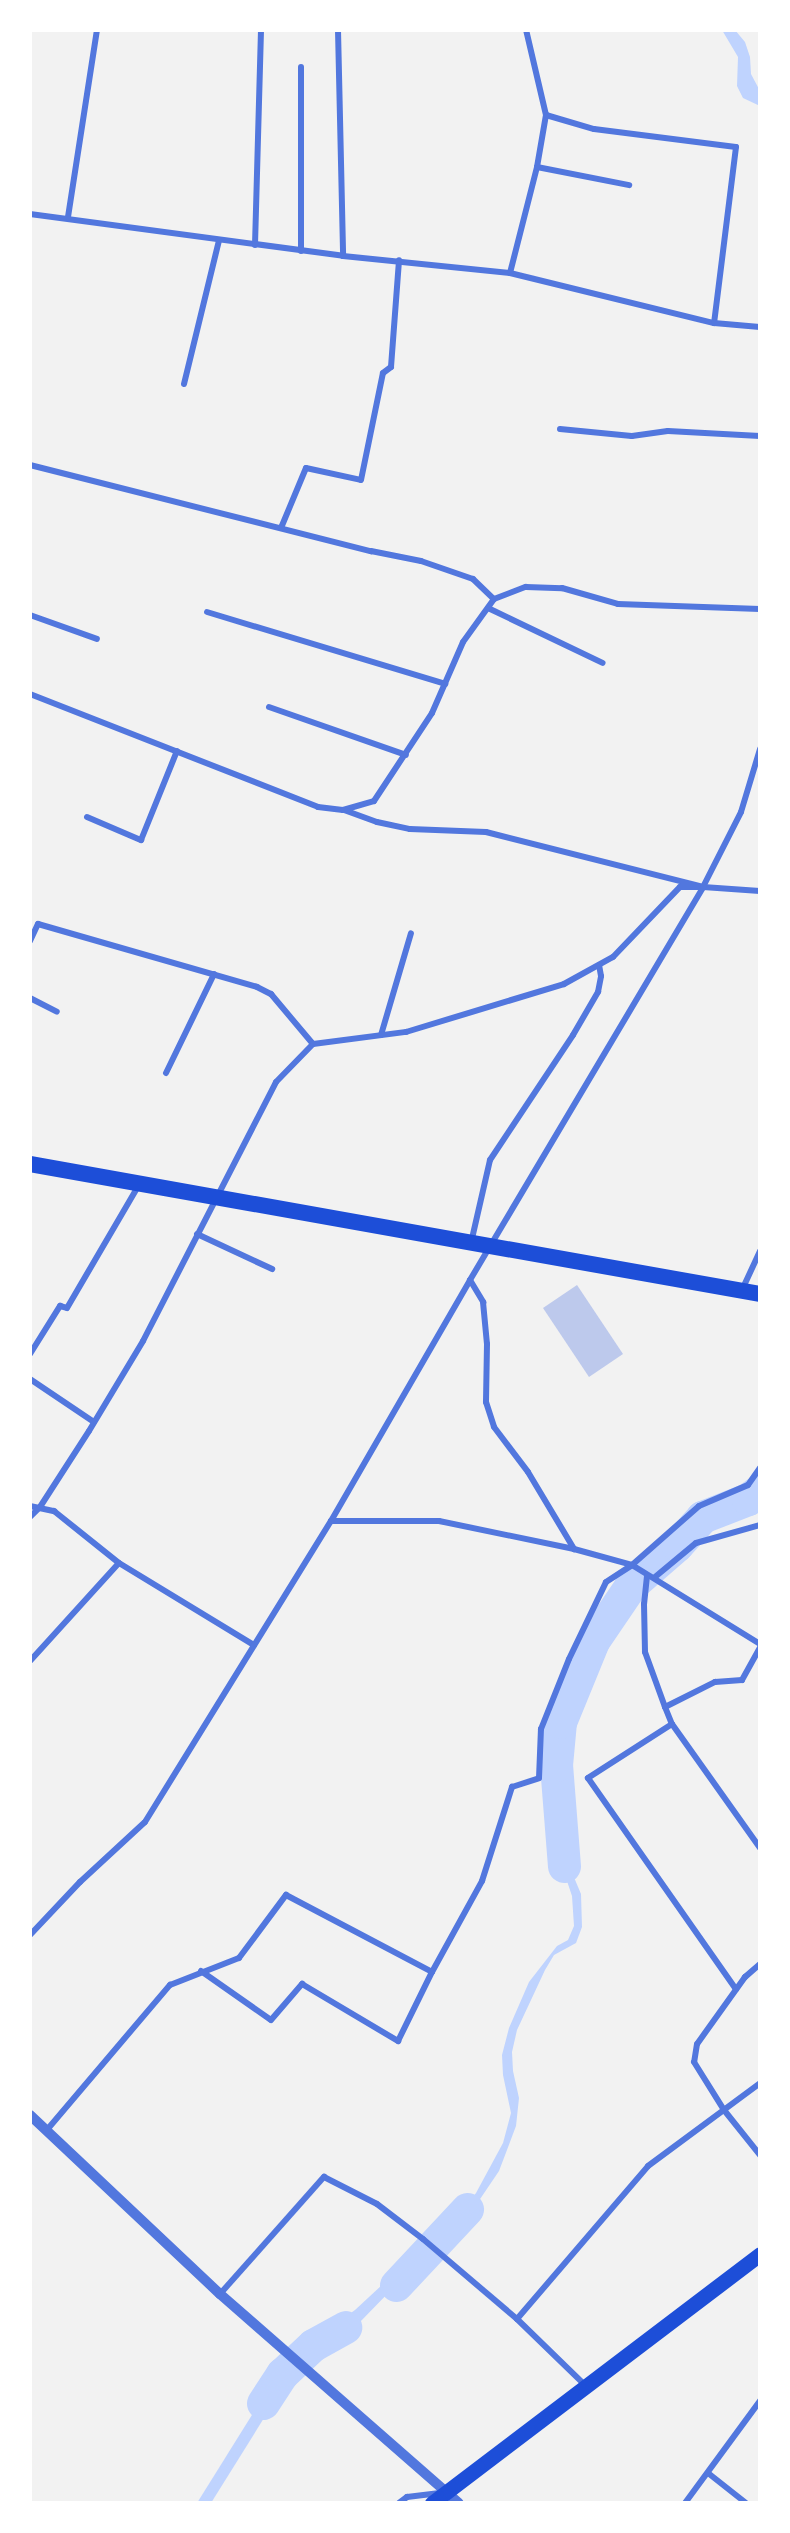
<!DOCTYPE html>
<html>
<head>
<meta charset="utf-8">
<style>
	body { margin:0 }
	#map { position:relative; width:790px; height:2533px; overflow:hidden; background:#f2f2f2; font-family:"PT Sans",sans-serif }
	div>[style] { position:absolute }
	.water>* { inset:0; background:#bfd3fe }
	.river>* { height:33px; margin:-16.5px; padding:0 16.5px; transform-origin:16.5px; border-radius:16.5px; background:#bfd3fe }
	.building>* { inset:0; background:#bdc9ec }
	.minor>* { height:6px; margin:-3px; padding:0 3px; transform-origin:3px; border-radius:3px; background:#5277de }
	.tertiary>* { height:10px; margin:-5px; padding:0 5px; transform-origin:5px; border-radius:5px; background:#5277de }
	.primary>* { height:15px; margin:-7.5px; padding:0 7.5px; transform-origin:7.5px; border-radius:7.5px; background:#1d4ed8 }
	.trunk>* { height:16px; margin:-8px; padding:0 8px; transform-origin:8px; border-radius:8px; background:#1d4ed8 }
	span { translate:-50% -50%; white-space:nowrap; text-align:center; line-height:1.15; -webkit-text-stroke:6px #fff; paint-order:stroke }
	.frame { position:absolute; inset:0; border:32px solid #fff; pointer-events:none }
</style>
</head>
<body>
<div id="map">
	<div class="water">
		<div style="clip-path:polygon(722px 30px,735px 30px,745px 42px,750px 57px,751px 74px,760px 91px,760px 106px,743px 98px,737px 86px,738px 57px)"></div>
		<div style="clip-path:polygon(760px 1483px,760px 1496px,733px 1513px,727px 1510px,713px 1519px,710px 1528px,689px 1541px,658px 1569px,646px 1566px,696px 1519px,729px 1501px,744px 1504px,754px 1497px)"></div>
		<div style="clip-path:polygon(628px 1579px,633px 1593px,623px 1600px,557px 1719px,552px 1746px,554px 1804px,562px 1827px,568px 1863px,581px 1894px,582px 1927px,576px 1943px,554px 1955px,545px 1970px,517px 2030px,512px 2052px,513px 2071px,519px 2098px,516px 2126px,499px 2171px,472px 2211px,438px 2243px,432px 2238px,456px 2218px,476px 2193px,503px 2143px,511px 2113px,503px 2075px,502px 2055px,509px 2028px,529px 1982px,557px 1946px,568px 1940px,574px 1926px,572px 1896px,561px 1863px,548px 1777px,551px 1734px,559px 1700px,601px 1612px,614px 1591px)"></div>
		<div style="clip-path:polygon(423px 2247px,428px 2252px,360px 2322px,312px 2355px,304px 2347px,355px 2310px)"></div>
		<div style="clip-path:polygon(285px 2362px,294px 2370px,211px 2503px,197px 2503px)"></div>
	</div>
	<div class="river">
		<div style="left:564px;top:1866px;width:101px;rotate:-94.5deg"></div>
		<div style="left:556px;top:1765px;width:43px;rotate:-84.7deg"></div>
		<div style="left:560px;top:1722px;width:87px;rotate:-67.8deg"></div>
		<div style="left:593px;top:1641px;width:68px;rotate:-55.8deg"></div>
		<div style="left:631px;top:1585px;width:61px;rotate:-41deg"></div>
		<div style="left:677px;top:1545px;width:38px;rotate:-48deg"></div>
		<div style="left:702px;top:1517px;width:49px;rotate:-21.4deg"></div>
		<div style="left:748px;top:1499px;width:15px;rotate:-37deg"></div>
		<div style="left:396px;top:2285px;width:104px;rotate:-46.9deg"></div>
		<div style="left:263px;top:2403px;width:35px;rotate:-57deg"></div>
		<div style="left:282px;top:2374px;width:42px;rotate:-43.1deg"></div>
		<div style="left:313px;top:2345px;width:37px;rotate:-29deg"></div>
	</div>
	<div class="building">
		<div style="clip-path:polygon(577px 1285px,623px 1354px,589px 1377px,543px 1308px)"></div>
	</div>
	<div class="minor">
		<div style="left:338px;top:30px;width:226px;rotate:88.7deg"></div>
		<div style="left:301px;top:67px;width:184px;rotate:90deg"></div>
		<div style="left:546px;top:115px;width:50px;rotate:16.3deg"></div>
		<div style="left:594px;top:129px;width:143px;rotate:7.2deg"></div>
		<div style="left:736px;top:147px;width:177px;rotate:97.1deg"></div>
		<div style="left:537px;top:167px;width:94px;rotate:11.1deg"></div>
		<div style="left:30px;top:214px;width:316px;rotate:7.6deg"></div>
		<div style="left:343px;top:256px;width:168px;rotate:5.8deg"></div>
		<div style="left:510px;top:273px;width:210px;rotate:13.8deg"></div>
		<div style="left:714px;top:323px;width:46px;rotate:5deg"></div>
		<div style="left:68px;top:217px;width:189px;rotate:-81.2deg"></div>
		<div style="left:255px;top:245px;width:215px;rotate:-88.4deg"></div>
		<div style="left:510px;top:273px;width:109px;rotate:-75.7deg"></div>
		<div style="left:537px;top:167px;width:53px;rotate:-80.2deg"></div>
		<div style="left:546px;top:115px;width:87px;rotate:-103.2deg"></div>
		<div style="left:184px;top:384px;width:148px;rotate:-76.3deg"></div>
		<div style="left:560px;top:429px;width:72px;rotate:5.6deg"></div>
		<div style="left:632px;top:436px;width:36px;rotate:-8deg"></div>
		<div style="left:668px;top:431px;width:92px;rotate:3.1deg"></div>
		<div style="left:30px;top:465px;width:352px;rotate:14.2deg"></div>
		<div style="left:371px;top:551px;width:51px;rotate:11.3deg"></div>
		<div style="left:421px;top:561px;width:55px;rotate:19.1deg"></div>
		<div style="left:473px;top:579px;width:29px;rotate:44deg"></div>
		<div style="left:281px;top:528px;width:65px;rotate:-67.4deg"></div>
		<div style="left:306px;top:468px;width:56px;rotate:12.3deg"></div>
		<div style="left:361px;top:480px;width:109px;rotate:-78.4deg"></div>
		<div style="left:383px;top:373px;width:10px;rotate:-37deg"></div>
		<div style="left:391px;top:367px;width:107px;rotate:-85.7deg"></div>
		<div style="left:488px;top:608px;width:127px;rotate:25.6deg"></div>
		<div style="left:207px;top:612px;width:249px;rotate:16.8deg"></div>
		<div style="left:30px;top:615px;width:71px;rotate:19.7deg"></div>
		<div style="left:30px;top:694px;width:309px;rotate:21.4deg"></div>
		<div style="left:318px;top:807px;width:25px;rotate:7deg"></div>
		<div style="left:343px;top:810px;width:32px;rotate:-16deg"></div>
		<div style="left:374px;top:801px;width:105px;rotate:-56.6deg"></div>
		<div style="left:432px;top:713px;width:77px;rotate:-66.4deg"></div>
		<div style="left:463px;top:642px;width:53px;rotate:-54.2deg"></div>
		<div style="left:494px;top:599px;width:34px;rotate:-21deg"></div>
		<div style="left:526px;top:587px;width:36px;rotate:2deg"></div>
		<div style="left:562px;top:588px;width:58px;rotate:15.9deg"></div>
		<div style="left:618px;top:604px;width:142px;rotate:2deg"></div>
		<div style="left:269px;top:707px;width:145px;rotate:19.3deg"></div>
		<div style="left:344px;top:810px;width:35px;rotate:20deg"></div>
		<div style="left:377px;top:822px;width:34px;rotate:12deg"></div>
		<div style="left:410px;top:829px;width:76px;rotate:2.3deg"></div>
		<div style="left:486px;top:832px;width:224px;rotate:14.2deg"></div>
		<div style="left:703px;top:887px;width:57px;rotate:4deg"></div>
		<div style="left:87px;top:817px;width:59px;rotate:23.1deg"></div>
		<div style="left:141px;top:840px;width:96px;rotate:-68deg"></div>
		<div style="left:30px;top:941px;width:19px;rotate:-65deg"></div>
		<div style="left:38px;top:924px;width:228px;rotate:16deg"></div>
		<div style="left:257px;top:987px;width:16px;rotate:27deg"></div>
		<div style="left:271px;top:994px;width:65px;rotate:50deg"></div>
		<div style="left:30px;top:998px;width:30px;rotate:27deg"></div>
		<div style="left:381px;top:1035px;width:106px;rotate:-73.6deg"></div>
		<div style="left:166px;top:1073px;width:110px;rotate:-64.1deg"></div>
		<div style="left:197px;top:1234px;width:83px;rotate:25deg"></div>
		<div style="left:471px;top:1243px;width:85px;rotate:-77.1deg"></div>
		<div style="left:490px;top:1160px;width:150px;rotate:-56.4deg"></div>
		<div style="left:573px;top:1035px;width:50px;rotate:-59.8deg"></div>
		<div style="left:598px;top:992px;width:16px;rotate:-79deg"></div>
		<div style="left:601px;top:976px;width:11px;rotate:-100deg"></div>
		<div style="left:470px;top:1280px;width:26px;rotate:59deg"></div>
		<div style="left:483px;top:1302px;width:42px;rotate:84.6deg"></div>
		<div style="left:487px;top:1344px;width:58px;rotate:91deg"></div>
		<div style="left:486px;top:1402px;width:26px;rotate:72deg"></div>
		<div style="left:494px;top:1427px;width:56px;rotate:52.9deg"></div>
		<div style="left:528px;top:1472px;width:90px;rotate:59.1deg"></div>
		<div style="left:742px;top:1290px;width:43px;rotate:-65.2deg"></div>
		<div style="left:30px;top:1354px;width:57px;rotate:-58deg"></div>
		<div style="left:60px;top:1306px;width:7px;rotate:16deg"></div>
		<div style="left:67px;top:1308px;width:143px;rotate:-59.7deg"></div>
		<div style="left:30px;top:1379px;width:77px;rotate:33.9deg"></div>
		<div style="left:30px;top:1506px;width:25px;rotate:12deg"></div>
		<div style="left:54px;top:1511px;width:83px;rotate:38.7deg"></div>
		<div style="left:119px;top:1563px;width:158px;rotate:31.3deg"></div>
		<div style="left:30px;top:1517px;width:14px;rotate:-45deg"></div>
		<div style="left:40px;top:1507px;width:90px;rotate:-57.2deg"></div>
		<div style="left:89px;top:1431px;width:105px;rotate:-59deg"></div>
		<div style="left:143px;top:1341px;width:291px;rotate:-62.8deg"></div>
		<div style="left:276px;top:1082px;width:53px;rotate:-45.8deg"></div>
		<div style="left:313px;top:1044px;width:94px;rotate:-7.4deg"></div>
		<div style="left:406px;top:1032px;width:165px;rotate:-16.9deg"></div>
		<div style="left:564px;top:984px;width:56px;rotate:-28.9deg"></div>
		<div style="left:613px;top:957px;width:97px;rotate:-46.3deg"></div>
		<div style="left:680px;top:887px;width:23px"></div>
		<div style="left:331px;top:1521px;width:108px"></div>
		<div style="left:439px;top:1521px;width:138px;rotate:11.7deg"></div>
		<div style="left:574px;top:1549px;width:60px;rotate:15.4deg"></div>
		<div style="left:632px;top:1565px;width:150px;rotate:31.7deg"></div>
		<div style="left:647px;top:1576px;width:28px;rotate:96deg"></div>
		<div style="left:644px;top:1604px;width:48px;rotate:88.8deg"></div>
		<div style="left:645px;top:1652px;width:59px;rotate:70deg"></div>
		<div style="left:665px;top:1707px;width:18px;rotate:68deg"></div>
		<div style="left:672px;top:1724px;width:152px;rotate:54.6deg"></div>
		<div style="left:655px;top:1577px;width:53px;rotate:-39.7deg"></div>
		<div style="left:696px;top:1543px;width:66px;rotate:-15.7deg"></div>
		<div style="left:30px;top:1661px;width:132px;rotate:-47.8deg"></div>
		<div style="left:665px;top:1707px;width:56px;rotate:-26.6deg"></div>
		<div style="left:715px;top:1682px;width:27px;rotate:-4deg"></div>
		<div style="left:742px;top:1680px;width:38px;rotate:-61deg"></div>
		<div style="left:672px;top:1724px;width:100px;rotate:147.3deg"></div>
		<div style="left:588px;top:1778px;width:258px;rotate:55deg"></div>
		<div style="left:30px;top:1935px;width:73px;rotate:-46.7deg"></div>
		<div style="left:80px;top:1882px;width:88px;rotate:-42.7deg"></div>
		<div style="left:145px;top:1822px;width:354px;rotate:-58.3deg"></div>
		<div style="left:331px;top:1521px;width:278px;rotate:-60deg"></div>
		<div style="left:470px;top:1280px;width:457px;rotate:-59.3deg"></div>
		<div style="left:703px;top:887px;width:84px;rotate:-63.1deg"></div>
		<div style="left:741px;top:812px;width:66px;rotate:-73.2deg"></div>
		<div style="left:760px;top:1964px;width:20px;rotate:139deg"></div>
		<div style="left:745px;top:1977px;width:82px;rotate:125.6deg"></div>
		<div style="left:697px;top:2044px;width:18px;rotate:99deg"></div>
		<div style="left:694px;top:2062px;width:57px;rotate:58deg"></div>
		<div style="left:724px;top:2110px;width:58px;rotate:51.3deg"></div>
		<div style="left:201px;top:1971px;width:85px;rotate:35deg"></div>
		<div style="left:271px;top:2020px;width:48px;rotate:-49.3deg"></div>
		<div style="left:302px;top:1984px;width:112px;rotate:30.7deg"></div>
		<div style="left:398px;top:2041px;width:77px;rotate:-63.8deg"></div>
		<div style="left:432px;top:1972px;width:104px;rotate:-61.2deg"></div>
		<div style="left:482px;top:1881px;width:99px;rotate:-72.3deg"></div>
		<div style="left:512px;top:1787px;width:28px;rotate:-18deg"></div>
		<div style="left:539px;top:1778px;width:49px;rotate:-87.7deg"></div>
		<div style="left:541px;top:1729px;width:75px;rotate:-68.2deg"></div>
		<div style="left:569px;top:1659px;width:85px;rotate:-64.3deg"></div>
		<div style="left:606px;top:1582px;width:31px;rotate:-33deg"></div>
		<div style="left:632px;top:1565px;width:89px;rotate:-41.4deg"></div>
		<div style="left:699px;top:1506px;width:53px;rotate:-23.2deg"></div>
		<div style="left:748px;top:1485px;width:21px;rotate:-55deg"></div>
		<div style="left:46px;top:2131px;width:192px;rotate:-49.7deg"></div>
		<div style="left:170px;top:1985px;width:74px;rotate:-21.4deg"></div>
		<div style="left:239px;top:1958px;width:79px;rotate:-53.3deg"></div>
		<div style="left:286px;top:1895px;width:165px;rotate:27.8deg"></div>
		<div style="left:220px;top:2294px;width:157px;rotate:-48.4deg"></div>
		<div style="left:324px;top:2177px;width:59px;rotate:27deg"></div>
		<div style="left:377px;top:2204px;width:58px;rotate:37.3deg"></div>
		<div style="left:423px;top:2239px;width:123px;rotate:40.4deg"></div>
		<div style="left:517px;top:2319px;width:96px;rotate:44.2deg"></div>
		<div style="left:517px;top:2319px;width:201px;rotate:-49.4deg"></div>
		<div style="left:648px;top:2166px;width:139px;rotate:-36.5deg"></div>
		<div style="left:708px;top:2473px;width:48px;rotate:38.3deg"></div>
		<div style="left:399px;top:2503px;width:10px;rotate:-37deg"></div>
		<div style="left:407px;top:2497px;width:33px;rotate:-7deg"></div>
		<div style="left:685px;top:2503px;width:127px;rotate:-53.7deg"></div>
	</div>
	<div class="tertiary">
		<div style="left:30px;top:2115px;width:261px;rotate:43.3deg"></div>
		<div style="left:220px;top:2294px;width:317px;rotate:41.2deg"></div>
	</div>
	<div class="primary">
		<div style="left:432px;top:2503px;width:412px;rotate:-37.2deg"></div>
	</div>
	<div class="trunk">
		<div style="left:30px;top:1164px;width:741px;rotate:10.1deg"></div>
	</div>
	<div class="frame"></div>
</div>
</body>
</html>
